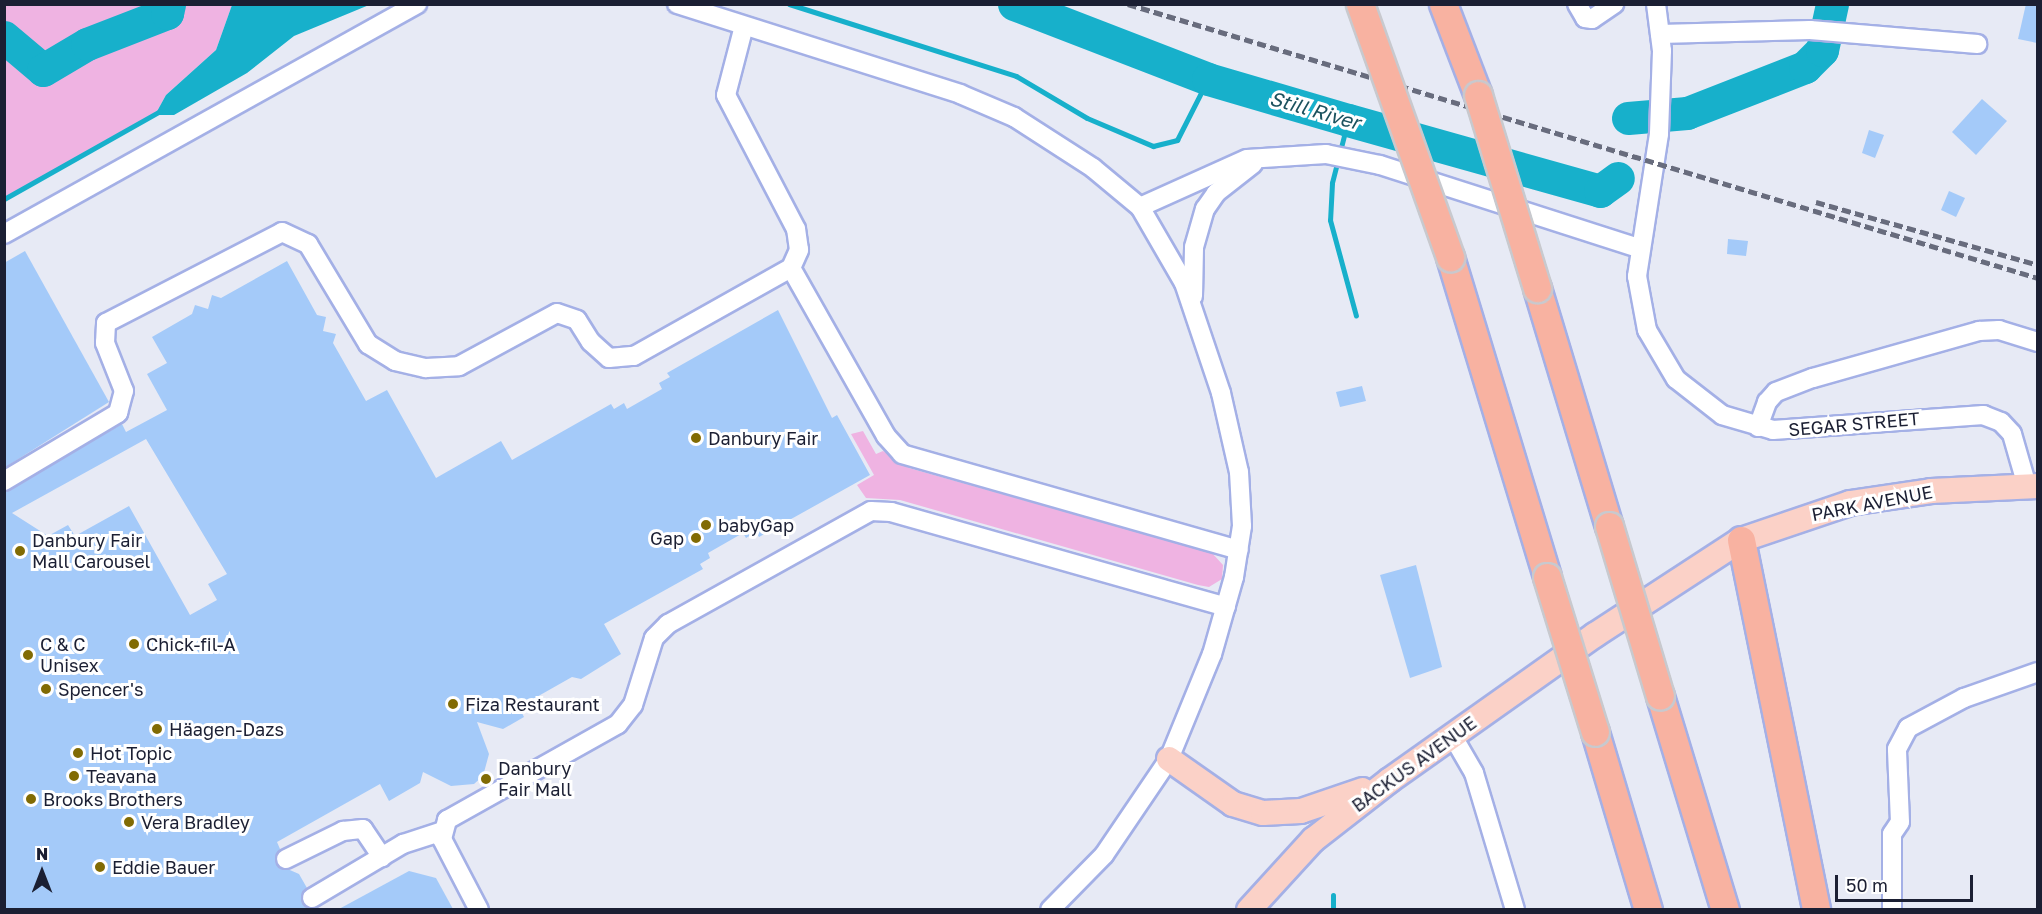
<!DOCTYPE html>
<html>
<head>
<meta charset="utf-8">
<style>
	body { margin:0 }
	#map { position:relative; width:2042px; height:914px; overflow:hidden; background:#e7eaf5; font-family:"Golos Text",sans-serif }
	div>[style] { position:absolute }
	.green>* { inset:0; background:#efb3e2 }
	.water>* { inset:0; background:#17b0cb }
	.stream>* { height:5px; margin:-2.5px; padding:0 2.5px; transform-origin:2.5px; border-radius:2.5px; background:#17b0cb }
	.river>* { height:33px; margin:-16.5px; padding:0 16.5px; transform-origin:16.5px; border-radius:16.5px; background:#17b0cb }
	.building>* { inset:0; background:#a4caf9 }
	.roads { filter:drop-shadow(2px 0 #a4b0e6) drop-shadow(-2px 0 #a4b0e6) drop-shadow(0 2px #a4b0e6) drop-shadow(0 -2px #a4b0e6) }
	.minor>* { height:18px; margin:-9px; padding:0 9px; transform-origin:9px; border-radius:9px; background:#fff }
	.major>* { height:24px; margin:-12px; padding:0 12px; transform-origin:12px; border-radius:12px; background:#fbd1c7 }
	.highway>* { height:27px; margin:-13.5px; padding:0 13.5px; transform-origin:13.5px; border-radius:13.5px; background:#f8b2a1 }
	.rail>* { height:4.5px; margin-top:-2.25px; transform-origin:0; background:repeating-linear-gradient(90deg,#686c7d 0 9px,transparent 0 13.5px) }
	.bridges { filter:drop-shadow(2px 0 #c8c9ce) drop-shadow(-2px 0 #c8c9ce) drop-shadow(0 2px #c8c9ce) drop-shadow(0 -2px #c8c9ce) }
	.highway-bridge>* { height:27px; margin:-13.5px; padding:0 13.5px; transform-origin:13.5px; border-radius:13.5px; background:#f8b2a1 }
	.dots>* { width:16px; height:16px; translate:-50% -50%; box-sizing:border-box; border:3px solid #fff; border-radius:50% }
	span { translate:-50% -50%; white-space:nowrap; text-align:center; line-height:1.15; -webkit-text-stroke:6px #fff; paint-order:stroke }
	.street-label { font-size:18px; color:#1b1f33 }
	.poi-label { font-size:18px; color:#1b1f33 }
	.left { translate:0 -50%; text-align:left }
	.right { translate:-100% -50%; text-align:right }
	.water-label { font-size:20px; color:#1b525e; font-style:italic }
	.frame { position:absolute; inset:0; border:6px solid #1b1f33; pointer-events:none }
	.north { position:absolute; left:12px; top:842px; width:60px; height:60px; -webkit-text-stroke:4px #fff; paint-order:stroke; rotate:0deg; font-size:16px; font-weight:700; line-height:24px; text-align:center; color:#1b1f33 }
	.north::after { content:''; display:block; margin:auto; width:21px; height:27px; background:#1b1f33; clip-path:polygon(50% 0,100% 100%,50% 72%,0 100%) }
	.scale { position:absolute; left:1835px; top:875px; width:138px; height:27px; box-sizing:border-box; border:3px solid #1b1f33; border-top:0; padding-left:8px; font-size:18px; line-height:21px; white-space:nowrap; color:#1b1f33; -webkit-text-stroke:4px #fff; paint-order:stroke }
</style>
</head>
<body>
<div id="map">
	<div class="green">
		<div style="clip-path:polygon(5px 5px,232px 5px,216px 50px,166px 95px,155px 115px,5px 199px)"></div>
		<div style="clip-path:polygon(863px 431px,876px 454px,883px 451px,909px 468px,1212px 553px,1223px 565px,1222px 579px,1209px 587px,1198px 585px,900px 500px,866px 498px,857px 485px,874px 475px,851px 434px)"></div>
	</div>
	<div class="water">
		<div style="clip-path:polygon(232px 5px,232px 4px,369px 5px,294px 36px,247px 73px,174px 115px,155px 115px,166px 95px,216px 50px)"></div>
	</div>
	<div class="stream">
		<div style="left:789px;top:4px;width:238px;rotate:17.6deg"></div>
		<div style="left:1016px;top:76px;width:82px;rotate:30.6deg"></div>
		<div style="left:1087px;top:118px;width:72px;rotate:23deg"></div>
		<div style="left:1153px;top:146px;width:25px;rotate:-14deg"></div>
		<div style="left:1177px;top:140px;width:68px;rotate:-63.1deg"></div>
		<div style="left:1348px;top:120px;width:65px;rotate:104.3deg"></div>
		<div style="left:1332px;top:183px;width:37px;rotate:93deg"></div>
		<div style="left:1330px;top:220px;width:99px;rotate:74.8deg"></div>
		<div style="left:4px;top:199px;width:179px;rotate:-29.4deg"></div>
		<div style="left:1333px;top:910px;width:15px;rotate:-90deg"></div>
	</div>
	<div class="river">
		<div style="left:1014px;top:4px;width:208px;rotate:21.1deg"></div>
		<div style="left:1208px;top:79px;width:146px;rotate:16.3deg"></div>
		<div style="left:1348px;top:120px;width:262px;rotate:15.7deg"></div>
		<div style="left:1600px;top:191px;width:22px;rotate:-36deg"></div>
		<div style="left:4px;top:37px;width:51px;rotate:40.2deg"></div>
		<div style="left:43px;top:70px;width:51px;rotate:-30.6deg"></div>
		<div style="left:87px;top:44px;width:86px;rotate:-21.2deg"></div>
		<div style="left:167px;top:13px;width:9px;rotate:-77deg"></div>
		<div style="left:1628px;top:118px;width:59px;rotate:-4.8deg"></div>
		<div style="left:1687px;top:113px;width:127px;rotate:-21.3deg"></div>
		<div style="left:1805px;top:67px;width:24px;rotate:-45deg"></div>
		<div style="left:1822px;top:50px;width:47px;rotate:-77.7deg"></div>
	</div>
	<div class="building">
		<div style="clip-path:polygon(2026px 4px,2037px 4px,2037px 43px,2018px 39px)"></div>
		<div style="clip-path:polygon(1982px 99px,2007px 121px,1976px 155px,1952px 132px)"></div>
		<div style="clip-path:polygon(1869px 130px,1884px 135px,1875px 158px,1862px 153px)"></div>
		<div style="clip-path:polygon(1949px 191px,1965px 198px,1956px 217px,1941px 210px)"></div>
		<div style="clip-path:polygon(1728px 239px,1748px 241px,1746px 256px,1727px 254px)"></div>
		<div style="clip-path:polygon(25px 251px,109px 402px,4px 468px,4px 263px)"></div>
		<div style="clip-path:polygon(evenodd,287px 261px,317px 315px,326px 317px,323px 331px,336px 334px,333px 343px,366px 401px,387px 390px,436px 478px,501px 441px,512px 460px,611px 404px,614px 409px,624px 403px,627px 409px,662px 389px,659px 383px,670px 377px,667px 373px,778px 310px,832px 418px,837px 415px,870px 475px,759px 537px,756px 532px,746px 538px,743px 533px,708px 553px,710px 558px,700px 564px,703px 569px,604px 624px,621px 654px,581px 679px,572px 677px,519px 707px,524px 717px,503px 729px,477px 722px,489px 754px,483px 776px,474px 784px,451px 786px,423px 772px,420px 783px,389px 801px,380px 784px,277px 842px,280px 849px,276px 864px,299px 874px,307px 888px,302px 903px,319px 909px,4px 909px,4px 492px,122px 424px,126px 432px,167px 410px,147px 374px,167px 363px,152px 337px,192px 314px,195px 305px,208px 309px,212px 295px,221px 298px,287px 261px,146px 439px,227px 574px,208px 584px,217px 600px,190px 615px,129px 506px,75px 536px,68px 525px,48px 536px,12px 513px,146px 439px)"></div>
		<div style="clip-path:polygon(1362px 386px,1366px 401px,1340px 407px,1336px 392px)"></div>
		<div style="clip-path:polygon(1416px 565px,1442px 667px,1410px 678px,1380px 575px)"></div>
		<div style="clip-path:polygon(409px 871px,436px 878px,453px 909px,339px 909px)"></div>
	</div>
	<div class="roads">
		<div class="minor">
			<div style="left:677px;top:4px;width:297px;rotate:17.6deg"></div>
			<div style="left:960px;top:94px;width:59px;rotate:23.1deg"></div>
			<div style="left:1014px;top:117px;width:94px;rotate:32.8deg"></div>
			<div style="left:1093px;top:168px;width:61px;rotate:39.7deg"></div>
			<div style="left:1140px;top:207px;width:88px;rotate:59.9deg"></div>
			<div style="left:1184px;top:283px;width:116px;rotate:71.4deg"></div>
			<div style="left:1221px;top:393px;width:81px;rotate:77.2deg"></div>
			<div style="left:1239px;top:472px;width:54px;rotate:86.8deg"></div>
			<div style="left:1242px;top:526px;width:52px;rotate:98.9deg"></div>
			<div style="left:1234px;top:577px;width:80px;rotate:105.9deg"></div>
			<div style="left:1212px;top:654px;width:113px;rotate:112.3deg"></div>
			<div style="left:1169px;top:759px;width:116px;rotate:124.1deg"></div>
			<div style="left:1104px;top:855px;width:77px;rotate:134.5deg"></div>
			<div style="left:1577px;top:4px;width:16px;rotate:60deg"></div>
			<div style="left:1585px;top:18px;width:7px;rotate:8deg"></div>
			<div style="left:1592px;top:19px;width:27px;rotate:-34deg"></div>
			<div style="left:1656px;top:4px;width:47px;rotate:82.7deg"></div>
			<div style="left:1662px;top:51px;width:83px;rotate:92.1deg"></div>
			<div style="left:1659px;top:134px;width:144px;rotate:98.8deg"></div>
			<div style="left:1637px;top:276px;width:55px;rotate:79.5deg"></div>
			<div style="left:1647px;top:330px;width:57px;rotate:59.4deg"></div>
			<div style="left:1676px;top:379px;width:58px;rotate:38deg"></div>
			<div style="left:1722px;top:415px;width:53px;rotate:16.4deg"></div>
			<div style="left:1773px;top:430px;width:211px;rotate:-4.1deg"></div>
			<div style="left:1983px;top:415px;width:19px;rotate:21deg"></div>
			<div style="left:2001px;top:422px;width:16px;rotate:47deg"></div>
			<div style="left:2012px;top:434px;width:54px;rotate:73.9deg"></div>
			<div style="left:1660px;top:34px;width:150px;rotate:-1.5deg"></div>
			<div style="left:1810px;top:30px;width:168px;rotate:4.8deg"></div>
			<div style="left:1140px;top:207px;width:117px;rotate:-24.2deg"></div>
			<div style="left:1247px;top:159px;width:79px;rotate:-3.6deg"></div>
			<div style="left:1326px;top:154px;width:55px;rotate:11.5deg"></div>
			<div style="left:1380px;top:165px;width:271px;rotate:17.8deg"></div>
			<div style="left:4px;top:234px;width:473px;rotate:-29.1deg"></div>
			<div style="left:791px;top:268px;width:193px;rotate:60.5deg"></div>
			<div style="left:886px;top:436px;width:24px;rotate:48deg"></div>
			<div style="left:902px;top:454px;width:350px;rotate:15.9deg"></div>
			<div style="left:1193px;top:296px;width:49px;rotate:-88.8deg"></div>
			<div style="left:1194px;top:247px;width:40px;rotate:-74deg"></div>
			<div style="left:1205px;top:209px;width:19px;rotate:-55deg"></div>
			<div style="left:1216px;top:193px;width:47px;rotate:-38.1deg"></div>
			<div style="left:1758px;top:427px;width:27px;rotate:-70deg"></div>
			<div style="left:1767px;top:402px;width:13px;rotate:-48deg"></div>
			<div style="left:1776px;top:392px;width:40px;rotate:-21deg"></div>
			<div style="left:1813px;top:378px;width:173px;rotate:-15.8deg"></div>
			<div style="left:1979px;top:331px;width:20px;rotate:-3deg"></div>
			<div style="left:1999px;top:330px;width:41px;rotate:17.1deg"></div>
			<div style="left:4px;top:481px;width:133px;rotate:-30.8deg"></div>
			<div style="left:118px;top:413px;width:23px;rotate:-75deg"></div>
			<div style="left:124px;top:391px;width:52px;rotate:-111.6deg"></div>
			<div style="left:105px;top:343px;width:20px;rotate:-87deg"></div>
			<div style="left:106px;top:323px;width:198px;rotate:-27.3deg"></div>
			<div style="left:282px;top:232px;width:29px;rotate:25deg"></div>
			<div style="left:308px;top:244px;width:117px;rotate:59deg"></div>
			<div style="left:368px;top:344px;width:32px;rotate:32deg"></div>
			<div style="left:395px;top:361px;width:32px;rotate:13deg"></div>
			<div style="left:426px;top:368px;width:33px;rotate:-3deg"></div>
			<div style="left:459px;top:366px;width:111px;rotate:-28.4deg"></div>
			<div style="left:557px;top:313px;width:21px;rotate:19deg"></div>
			<div style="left:577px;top:320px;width:26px;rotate:58deg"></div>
			<div style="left:591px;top:342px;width:24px;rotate:42deg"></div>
			<div style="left:609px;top:358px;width:25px;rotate:-5deg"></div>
			<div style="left:634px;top:356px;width:180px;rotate:-29.3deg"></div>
			<div style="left:791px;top:268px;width:20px;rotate:-66deg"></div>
			<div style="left:799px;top:250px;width:21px;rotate:-98deg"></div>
			<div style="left:796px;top:229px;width:151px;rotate:-117.6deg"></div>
			<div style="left:726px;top:95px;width:71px;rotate:-75.4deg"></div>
			<div style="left:1452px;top:735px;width:44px;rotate:59.9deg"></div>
			<div style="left:1474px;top:773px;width:143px;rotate:73.3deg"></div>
			<div style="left:286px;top:859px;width:64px;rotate:-26.2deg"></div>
			<div style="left:343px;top:831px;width:20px;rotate:-6deg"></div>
			<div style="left:363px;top:829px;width:34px;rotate:56deg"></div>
			<div style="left:312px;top:898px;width:106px;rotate:-30.7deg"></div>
			<div style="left:403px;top:844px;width:40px;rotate:-18deg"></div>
			<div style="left:479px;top:910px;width:80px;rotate:-117.5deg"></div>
			<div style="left:442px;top:839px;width:20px;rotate:-75deg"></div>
			<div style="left:447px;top:820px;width:196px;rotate:-29.3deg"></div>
			<div style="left:618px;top:724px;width:24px;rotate:-52deg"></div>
			<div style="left:633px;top:705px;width:70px;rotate:-72.6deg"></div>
			<div style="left:654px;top:638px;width:20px;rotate:-45deg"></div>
			<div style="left:668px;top:624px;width:232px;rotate:-29.1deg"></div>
			<div style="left:871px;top:511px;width:20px;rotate:3deg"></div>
			<div style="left:891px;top:512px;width:348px;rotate:15.8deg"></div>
			<div style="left:1892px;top:910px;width:76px;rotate:-90deg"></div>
			<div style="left:1892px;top:834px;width:14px;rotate:-56deg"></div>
			<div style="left:1900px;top:822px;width:73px;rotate:-92.4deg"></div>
			<div style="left:1897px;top:749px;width:24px;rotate:-62deg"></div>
			<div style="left:1908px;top:728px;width:64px;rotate:-28.2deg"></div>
			<div style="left:1964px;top:698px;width:78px;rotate:-19.4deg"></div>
		</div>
		<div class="major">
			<div style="left:1169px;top:759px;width:78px;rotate:35.1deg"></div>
			<div style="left:1233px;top:804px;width:31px;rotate:17deg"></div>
			<div style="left:1263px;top:813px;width:38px;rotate:-3deg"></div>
			<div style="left:1301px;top:811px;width:65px;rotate:-18.7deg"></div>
			<div style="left:1249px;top:910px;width:95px;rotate:-47.6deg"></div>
			<div style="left:1313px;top:840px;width:98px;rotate:-37.9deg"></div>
			<div style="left:1390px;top:780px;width:251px;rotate:-35.3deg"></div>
			<div style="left:1595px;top:635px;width:174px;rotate:-33.1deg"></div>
			<div style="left:1741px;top:540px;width:115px;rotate:-18.7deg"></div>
			<div style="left:1850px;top:503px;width:82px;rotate:-8.4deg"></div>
			<div style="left:1931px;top:491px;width:107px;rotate:-2.7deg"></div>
		</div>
		<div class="highway">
			<div style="left:1443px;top:4px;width:97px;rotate:69deg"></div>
			<div style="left:1450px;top:257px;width:334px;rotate:73.1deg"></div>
			<div style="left:1537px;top:288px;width:249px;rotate:73.2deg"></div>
			<div style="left:1741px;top:540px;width:378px;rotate:78.5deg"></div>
			<div style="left:1660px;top:696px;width:224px;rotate:73.1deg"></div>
			<div style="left:1595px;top:732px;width:186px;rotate:73.4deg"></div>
		</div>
	</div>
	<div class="rail">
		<div style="left:1128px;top:4px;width:950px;rotate:16.76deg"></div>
		<div style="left:1816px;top:202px;width:231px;rotate:15.8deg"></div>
	</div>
	<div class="bridges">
		<div class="highway-bridge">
			<div style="left:1360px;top:4px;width:269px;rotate:70.4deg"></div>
			<div style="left:1478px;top:95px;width:202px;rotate:73deg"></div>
			<div style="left:1609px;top:526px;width:177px;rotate:73.3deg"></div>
			<div style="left:1547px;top:577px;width:162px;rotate:72.8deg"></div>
		</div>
	</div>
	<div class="dots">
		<div style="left:696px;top:438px;background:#816b04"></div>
		<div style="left:706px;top:525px;background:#816b04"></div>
		<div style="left:696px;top:538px;background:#816b04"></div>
		<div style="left:20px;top:551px;background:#816b04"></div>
		<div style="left:134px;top:644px;background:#816b04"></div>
		<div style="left:28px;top:655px;background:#816b04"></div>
		<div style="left:46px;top:689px;background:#816b04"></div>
		<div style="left:453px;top:704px;background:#816b04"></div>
		<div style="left:157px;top:729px;background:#816b04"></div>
		<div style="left:78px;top:753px;background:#816b04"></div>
		<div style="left:74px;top:776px;background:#816b04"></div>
		<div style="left:486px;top:779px;background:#816b04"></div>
		<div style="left:31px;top:799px;background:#816b04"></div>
		<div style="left:129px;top:822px;background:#816b04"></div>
		<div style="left:100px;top:867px;background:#816b04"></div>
	</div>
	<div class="street-label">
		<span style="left:1854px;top:424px;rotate:-5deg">SEGAR STREET</span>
		<span style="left:1872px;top:503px;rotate:-11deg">PARK AVENUE</span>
		<span style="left:1414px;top:764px;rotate:-36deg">BACKUS AVENUE</span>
	</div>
	<div class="poi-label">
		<span class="left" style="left:708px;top:438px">Danbury Fair</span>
		<span class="left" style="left:718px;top:525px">babyGap</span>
		<span class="right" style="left:684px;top:538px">Gap</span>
		<span class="left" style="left:32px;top:551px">Danbury Fair<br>Mall Carousel</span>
		<span class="left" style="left:146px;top:644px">Chick-fil-A</span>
		<span class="left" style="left:40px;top:655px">C &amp; C<br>Unisex</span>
		<span class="left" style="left:58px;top:689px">Spencer's</span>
		<span class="left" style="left:465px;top:704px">Fiza Restaurant</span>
		<span class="left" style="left:169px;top:729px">Häagen-Dazs</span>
		<span class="left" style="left:90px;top:753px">Hot Topic</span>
		<span class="left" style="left:498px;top:779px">Danbury<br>Fair Mall</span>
		<span class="left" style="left:86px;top:776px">Teavana</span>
		<span class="left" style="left:43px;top:799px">Brooks Brothers</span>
		<span class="left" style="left:141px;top:822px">Vera Bradley</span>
		<span class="left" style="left:112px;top:867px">Eddie Bauer</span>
	</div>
	<div class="water-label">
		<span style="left:1315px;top:110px;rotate:16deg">Still River</span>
	</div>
	<div class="frame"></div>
	<div class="north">N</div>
	<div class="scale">50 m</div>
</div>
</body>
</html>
